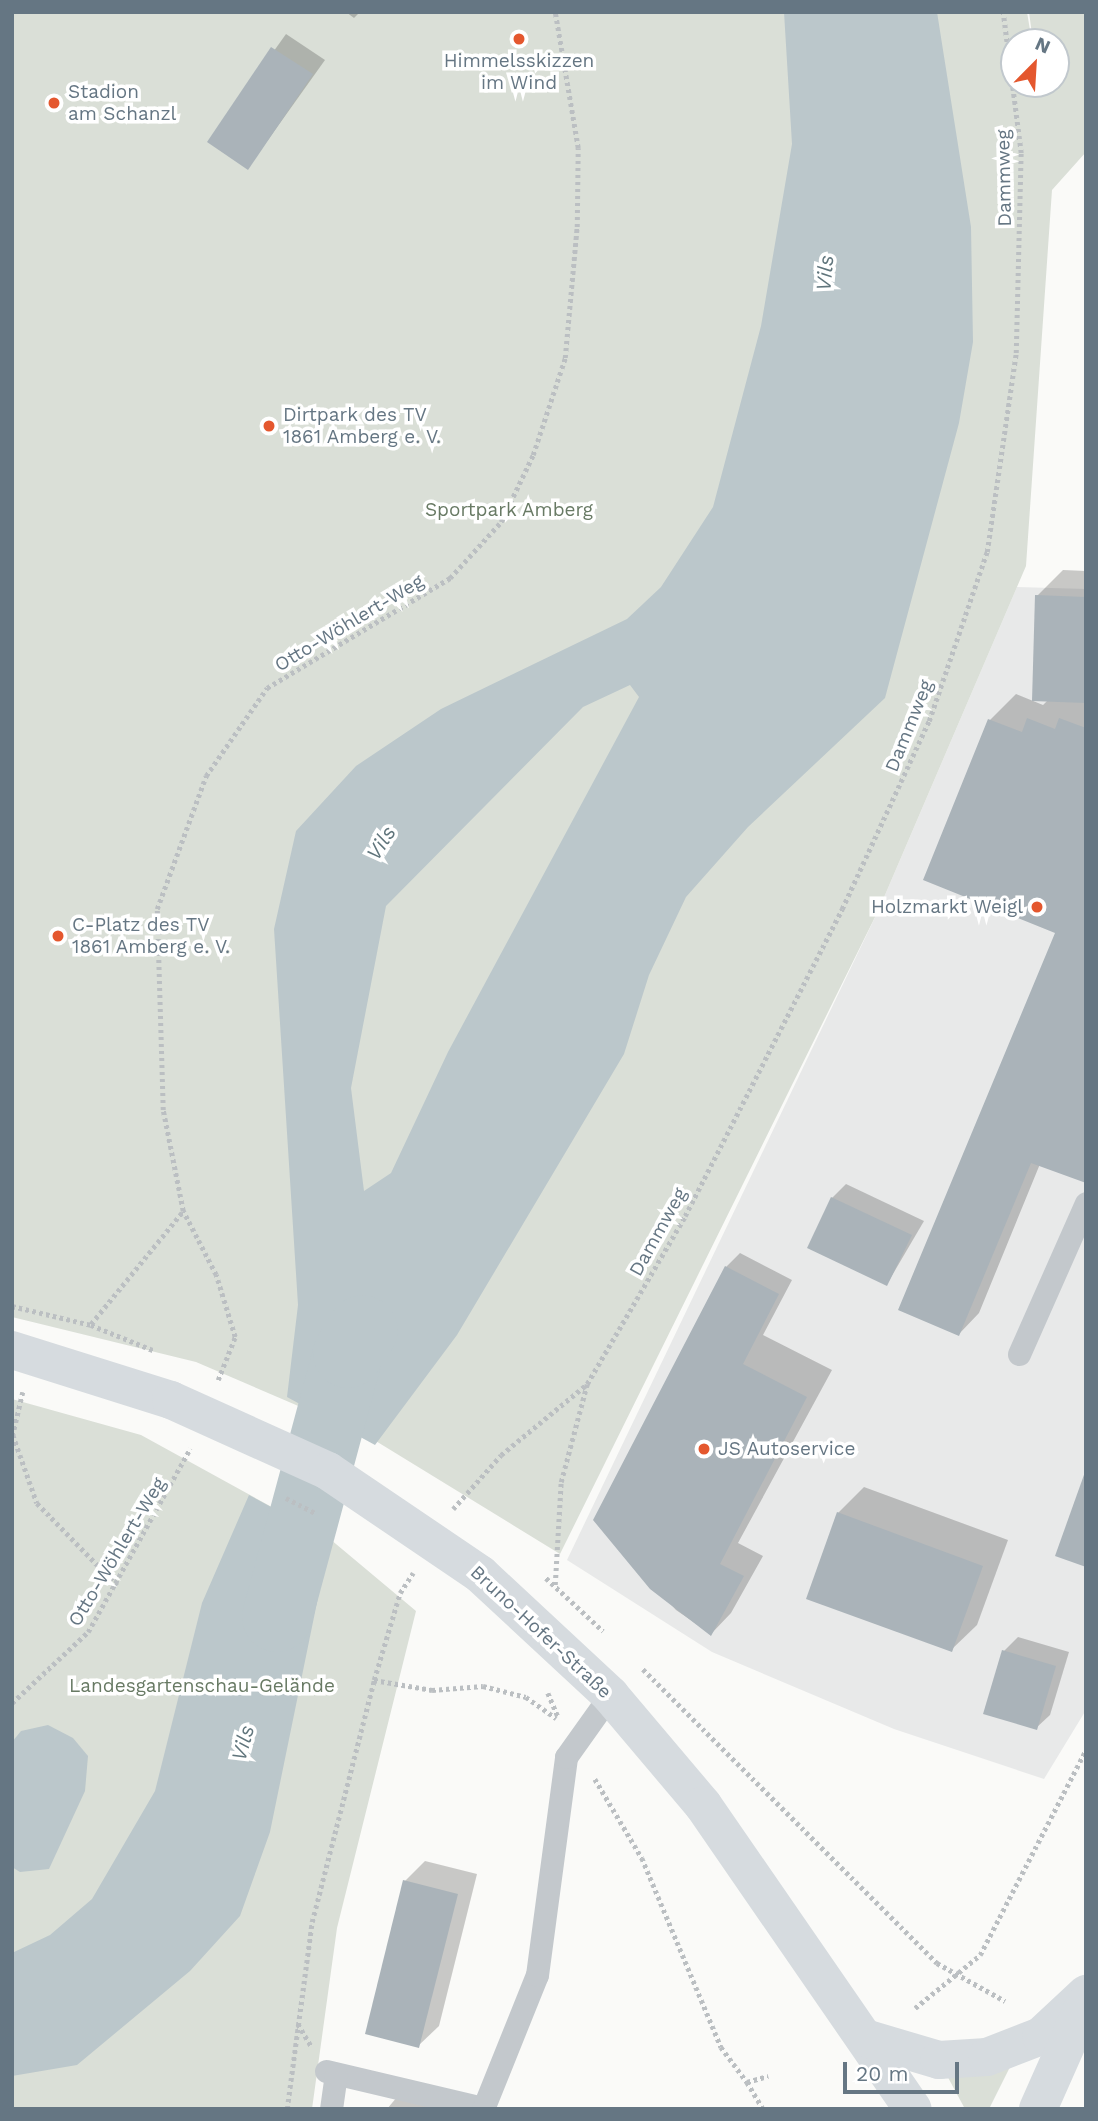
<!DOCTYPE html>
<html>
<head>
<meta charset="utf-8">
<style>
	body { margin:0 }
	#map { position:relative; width:1098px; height:2121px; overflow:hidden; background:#fafaf8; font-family:"Work Sans",sans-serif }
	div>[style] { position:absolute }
	.built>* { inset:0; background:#e8e9e9 }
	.green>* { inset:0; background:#dadfd7 }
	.water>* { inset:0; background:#bbc7cb }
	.shadow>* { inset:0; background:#0003 }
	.river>* { height:70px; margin:-35px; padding:0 35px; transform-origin:35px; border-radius:35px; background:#bbc7cb }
	.building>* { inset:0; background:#aab3b9 }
	.path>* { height:4.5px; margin-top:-2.25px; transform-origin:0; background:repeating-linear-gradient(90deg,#bbbfc2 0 3.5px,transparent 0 7px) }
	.service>* { height:23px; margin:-11.5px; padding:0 11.5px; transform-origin:11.5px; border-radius:11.5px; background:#c3c8cc }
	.secondary>* { height:38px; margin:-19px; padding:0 19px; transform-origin:19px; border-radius:19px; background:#d6dbdf }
	.dots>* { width:19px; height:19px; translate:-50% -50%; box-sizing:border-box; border:4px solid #fff; border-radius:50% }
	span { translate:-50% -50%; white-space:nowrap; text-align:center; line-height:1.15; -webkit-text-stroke:7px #fff; paint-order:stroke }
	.poi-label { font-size:19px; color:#657683 }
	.left { translate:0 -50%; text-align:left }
	.right { translate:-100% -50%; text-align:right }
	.street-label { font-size:19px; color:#657683 }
	.park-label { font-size:19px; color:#687a64 }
	.water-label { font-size:21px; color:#60757c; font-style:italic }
	.frame { position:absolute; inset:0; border:14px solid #657683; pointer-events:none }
	.north { position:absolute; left:1000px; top:28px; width:70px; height:70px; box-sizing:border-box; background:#fff; border:2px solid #c1c8cd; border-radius:50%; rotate:24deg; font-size:19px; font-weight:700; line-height:28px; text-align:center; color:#657683 }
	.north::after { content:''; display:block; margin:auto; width:24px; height:32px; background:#e4572e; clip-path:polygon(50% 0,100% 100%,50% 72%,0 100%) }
	.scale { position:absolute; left:843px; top:2062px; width:116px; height:32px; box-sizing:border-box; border:4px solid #657683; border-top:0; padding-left:9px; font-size:21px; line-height:24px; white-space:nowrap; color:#657683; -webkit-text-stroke:5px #fff; paint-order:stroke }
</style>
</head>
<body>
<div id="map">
	<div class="built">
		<div style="clip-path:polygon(1017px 587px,1086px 589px,1086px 1710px,1044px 1779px,894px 1729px,712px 1652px,567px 1560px,879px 909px)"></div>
	</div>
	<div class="green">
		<div style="clip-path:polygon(12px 12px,1027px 12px,1032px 42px,1014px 42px,1014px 84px,1056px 84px,1056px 42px,1033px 42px,1029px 12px,1086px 12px,1086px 152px,1052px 190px,1026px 566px,879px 909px,560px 1554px,366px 1435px,196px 1362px,12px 1317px)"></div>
		<div style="clip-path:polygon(12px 1399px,141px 1435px,330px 1539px,416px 1611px,337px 1928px,312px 2109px,12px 2109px)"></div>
		<div style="clip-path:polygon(1014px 2059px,989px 2109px,965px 2109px,944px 2070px)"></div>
	</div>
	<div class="water">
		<div style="clip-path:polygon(evenodd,784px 12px,937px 12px,971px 227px,973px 342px,959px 423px,885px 698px,748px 827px,686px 897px,649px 975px,624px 1054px,457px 1335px,375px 1445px,287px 1397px,298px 1305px,274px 929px,296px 831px,356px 766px,441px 709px,627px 619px,661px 587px,713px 507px,761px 326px,792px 144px,784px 12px,630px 685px,639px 697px,448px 1052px,391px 1173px,364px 1191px,351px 1088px,386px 906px,583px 707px,630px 685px)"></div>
		<div style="clip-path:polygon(249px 1495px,330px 1539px,270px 1832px,240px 1916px,190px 1971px,77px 2065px,12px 2076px,12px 1953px,50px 1935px,92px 1899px,155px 1791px,202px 1603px)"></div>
		<div style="clip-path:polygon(48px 1725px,73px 1738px,88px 1756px,85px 1791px,49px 1869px,20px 1872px,12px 1867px,12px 1742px,21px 1731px)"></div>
	</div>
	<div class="shadow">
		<div style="clip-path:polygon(346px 12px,360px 12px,354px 18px)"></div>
		<div style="clip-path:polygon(286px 34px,325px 60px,248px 168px,209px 142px)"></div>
		<div style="clip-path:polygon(1063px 570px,1086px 571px,1086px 1181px,1040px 1164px,979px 1313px,959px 1334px,1058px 933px,990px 720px,1016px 694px,1043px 705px,1048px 700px,1037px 596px)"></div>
		<div style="clip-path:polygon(846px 1184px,924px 1221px,887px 1284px,809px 1247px,832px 1198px)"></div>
		<div style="clip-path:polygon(740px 1253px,792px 1280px,763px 1335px,832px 1370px,738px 1543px,763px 1556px,731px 1613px,711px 1634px,676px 1610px,595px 1520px,726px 1267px)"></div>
		<div style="clip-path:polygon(864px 1487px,1008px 1540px,977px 1625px,951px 1650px,838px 1513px)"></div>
		<div style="clip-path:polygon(1018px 1637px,1069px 1652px,1050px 1715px,1036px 1728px,1004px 1651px)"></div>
		<div style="clip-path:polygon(425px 1861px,477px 1874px,439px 2026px,418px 2046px,405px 1881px)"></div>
		<div style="clip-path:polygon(402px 2091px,451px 2109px,387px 2109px)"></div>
	</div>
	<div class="river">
		<div style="left:277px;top:1617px;width:273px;rotate:-74.9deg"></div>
		<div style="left:348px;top:1353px;width:27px;rotate:-57deg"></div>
	</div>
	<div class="building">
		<div style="clip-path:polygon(271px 47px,313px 74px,248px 170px,207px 142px)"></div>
		<div style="clip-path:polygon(1035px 595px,1086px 597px,1086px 703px,1032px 701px)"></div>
		<div style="clip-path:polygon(1027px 718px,1055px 729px,1059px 718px,1086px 728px,1086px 1183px,1031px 1163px,959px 1336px,898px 1310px,1055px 933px,923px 880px,988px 719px,1022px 732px)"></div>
		<div style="clip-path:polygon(831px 1197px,912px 1235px,887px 1286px,807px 1248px)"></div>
		<div style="clip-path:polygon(725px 1266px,779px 1294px,743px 1364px,807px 1397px,720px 1564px,744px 1576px,711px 1636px,650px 1589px,593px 1520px)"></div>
		<div style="clip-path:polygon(1085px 1472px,1086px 1472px,1086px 1567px,1055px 1556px)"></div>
		<div style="clip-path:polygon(837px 1512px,983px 1566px,952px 1652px,806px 1599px)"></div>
		<div style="clip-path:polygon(1002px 1650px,1056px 1666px,1037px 1730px,983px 1714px)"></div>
		<div style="clip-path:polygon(403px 1880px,458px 1894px,419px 2048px,365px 2034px)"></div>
	</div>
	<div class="path">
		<div style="left:12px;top:1306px;width:81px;rotate:13.5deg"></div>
		<div style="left:91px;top:1325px;width:69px;rotate:22.1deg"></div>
		<div style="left:91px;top:1324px;width:146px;rotate:-50.8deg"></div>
		<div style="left:218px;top:1380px;width:46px;rotate:-68.4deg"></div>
		<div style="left:235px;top:1337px;width:65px;rotate:-107deg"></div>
		<div style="left:216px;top:1275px;width:72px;rotate:-117.3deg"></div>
		<div style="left:183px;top:1211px;width:103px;rotate:-101.2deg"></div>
		<div style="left:163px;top:1110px;width:201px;rotate:-91.7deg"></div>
		<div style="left:157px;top:909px;width:142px;rotate:-69.8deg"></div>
		<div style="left:206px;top:776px;width:107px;rotate:-55.3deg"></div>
		<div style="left:267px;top:688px;width:214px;rotate:-31deg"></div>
		<div style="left:450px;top:578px;width:76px;rotate:-47.7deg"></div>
		<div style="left:501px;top:522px;width:74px;rotate:-64.5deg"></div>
		<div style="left:533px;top:455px;width:102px;rotate:-71.7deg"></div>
		<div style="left:565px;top:358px;width:132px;rotate:-84.8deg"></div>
		<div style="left:577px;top:227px;width:79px;rotate:-89.3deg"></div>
		<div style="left:578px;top:148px;width:138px;rotate:-99.6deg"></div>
		<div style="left:23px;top:1392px;width:44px;rotate:103.1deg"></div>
		<div style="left:13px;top:1435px;width:72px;rotate:70.6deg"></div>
		<div style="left:37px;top:1503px;width:115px;rotate:45.7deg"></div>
		<div style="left:286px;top:1498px;width:34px;rotate:27deg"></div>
		<div style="left:453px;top:1509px;width:72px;rotate:-48.4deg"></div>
		<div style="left:501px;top:1455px;width:112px;rotate:-39.5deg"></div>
		<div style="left:546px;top:1578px;width:78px;rotate:42.9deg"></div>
		<div style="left:555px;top:1585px;width:103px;rotate:-86.7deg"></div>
		<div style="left:561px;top:1482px;width:101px;rotate:-75.1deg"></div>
		<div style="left:587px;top:1384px;width:194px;rotate:-59.7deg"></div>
		<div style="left:685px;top:1216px;width:345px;rotate:-62.9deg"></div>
		<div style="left:842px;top:909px;width:207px;rotate:-65.2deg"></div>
		<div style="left:929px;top:721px;width:179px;rotate:-71.1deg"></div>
		<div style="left:987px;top:552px;width:201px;rotate:-81.7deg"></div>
		<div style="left:1016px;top:353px;width:200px;rotate:-88.6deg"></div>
		<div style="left:1021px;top:153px;width:142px;rotate:-97.3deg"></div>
		<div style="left:643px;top:1669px;width:416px;rotate:45deg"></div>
		<div style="left:937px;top:1963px;width:78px;rotate:29.2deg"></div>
		<div style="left:374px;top:1680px;width:59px;rotate:9.8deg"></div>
		<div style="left:432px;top:1690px;width:51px;rotate:-4.5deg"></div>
		<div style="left:483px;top:1686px;width:44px;rotate:14.3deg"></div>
		<div style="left:526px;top:1697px;width:37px;rotate:35deg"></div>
		<div style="left:548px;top:1693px;width:26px;rotate:67deg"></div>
		<div style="left:12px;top:1703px;width:104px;rotate:-43.1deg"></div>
		<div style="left:88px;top:1632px;width:210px;rotate:-60.9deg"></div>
		<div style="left:595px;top:1779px;width:92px;rotate:59.3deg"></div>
		<div style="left:642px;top:1858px;width:205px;rotate:67.3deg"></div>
		<div style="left:721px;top:2047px;width:44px;rotate:53.4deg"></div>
		<div style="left:747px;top:2082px;width:22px;rotate:-16deg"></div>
		<div style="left:915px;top:2008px;width:84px;rotate:-39.2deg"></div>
		<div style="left:980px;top:1955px;width:231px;rotate:-62.7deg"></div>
		<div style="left:298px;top:2024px;width:27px;rotate:59deg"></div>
		<div style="left:747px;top:2082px;width:31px;rotate:59deg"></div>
		<div style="left:287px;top:2109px;width:189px;rotate:-82.4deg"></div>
		<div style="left:312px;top:1922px;width:250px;rotate:-75.6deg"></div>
		<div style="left:374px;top:1680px;width:91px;rotate:-73.4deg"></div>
		<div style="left:400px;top:1593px;width:24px;rotate:-57deg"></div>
	</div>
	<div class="service">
		<div style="left:1019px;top:1354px;width:165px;rotate:-66.1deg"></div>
		<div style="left:326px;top:2071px;width:161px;rotate:13.3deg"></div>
		<div style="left:331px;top:2109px;width:35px;rotate:-82deg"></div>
		<div style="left:483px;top:2109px;width:144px;rotate:-68.1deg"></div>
		<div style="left:537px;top:1975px;width:220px;rotate:-82.4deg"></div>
		<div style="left:566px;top:1757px;width:76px;rotate:-54.6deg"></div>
	</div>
	<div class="secondary">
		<div style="left:12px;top:1350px;width:167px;rotate:17.5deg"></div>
		<div style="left:171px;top:1400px;width:172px;rotate:24.3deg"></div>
		<div style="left:328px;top:1471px;width:184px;rotate:34.1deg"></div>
		<div style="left:480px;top:1574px;width:178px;rotate:42.9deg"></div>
		<div style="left:610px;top:1695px;width:144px;rotate:49.8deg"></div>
		<div style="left:703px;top:1805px;width:369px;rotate:55.4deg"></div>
		<div style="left:868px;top:2039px;width:74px;rotate:16.5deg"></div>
		<div style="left:939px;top:2060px;width:48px;rotate:-3.6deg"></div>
		<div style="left:987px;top:2057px;width:58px;rotate:-21.3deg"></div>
		<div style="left:1041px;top:2036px;width:62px;rotate:-43deg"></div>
		<div style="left:1038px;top:2109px;width:116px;rotate:-66.1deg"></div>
	</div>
	<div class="dots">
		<div style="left:519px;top:39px;background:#e4572e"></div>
		<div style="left:54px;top:103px;background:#e4572e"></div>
		<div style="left:269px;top:426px;background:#e4572e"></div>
		<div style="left:1037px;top:907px;background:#e4572e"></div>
		<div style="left:58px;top:936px;background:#e4572e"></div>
		<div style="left:704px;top:1449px;background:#e4572e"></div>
	</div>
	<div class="poi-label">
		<span style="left:519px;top:72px">Himmelsskizzen<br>im Wind</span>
		<span class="left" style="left:68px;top:103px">Stadion<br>am Schanzl</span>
		<span class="left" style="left:283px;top:426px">Dirtpark des TV<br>1861 Amberg e. V.</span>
		<span class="right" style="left:1023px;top:907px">Holzmarkt Weigl</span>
		<span class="left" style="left:72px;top:936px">C-Platz des TV<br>1861 Amberg e. V.</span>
		<span class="left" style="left:718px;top:1449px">JS Autoservice</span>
	</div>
	<div class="street-label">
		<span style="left:1004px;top:178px;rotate:-91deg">Dammweg</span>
		<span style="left:349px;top:623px;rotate:-31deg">Otto-Wöhlert-Weg</span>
		<span style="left:909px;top:726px;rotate:-68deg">Dammweg</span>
		<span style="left:658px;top:1232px;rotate:-61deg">Dammweg</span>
		<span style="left:117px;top:1552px;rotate:-59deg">Otto-Wöhlert-Weg</span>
		<span style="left:541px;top:1632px;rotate:43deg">Bruno-Hofer-Straße</span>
	</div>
	<div class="park-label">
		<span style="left:509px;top:510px">Sportpark Amberg</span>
		<span style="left:202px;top:1686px">Landesgartenschau-Gelände</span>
	</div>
	<div class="water-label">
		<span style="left:825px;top:273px;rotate:-85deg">Vils</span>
		<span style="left:381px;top:843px;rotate:-58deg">Vils</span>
		<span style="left:243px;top:1743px;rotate:-75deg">Vils</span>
	</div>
	<div class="frame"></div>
	<div class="north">N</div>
	<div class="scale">20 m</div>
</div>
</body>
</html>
